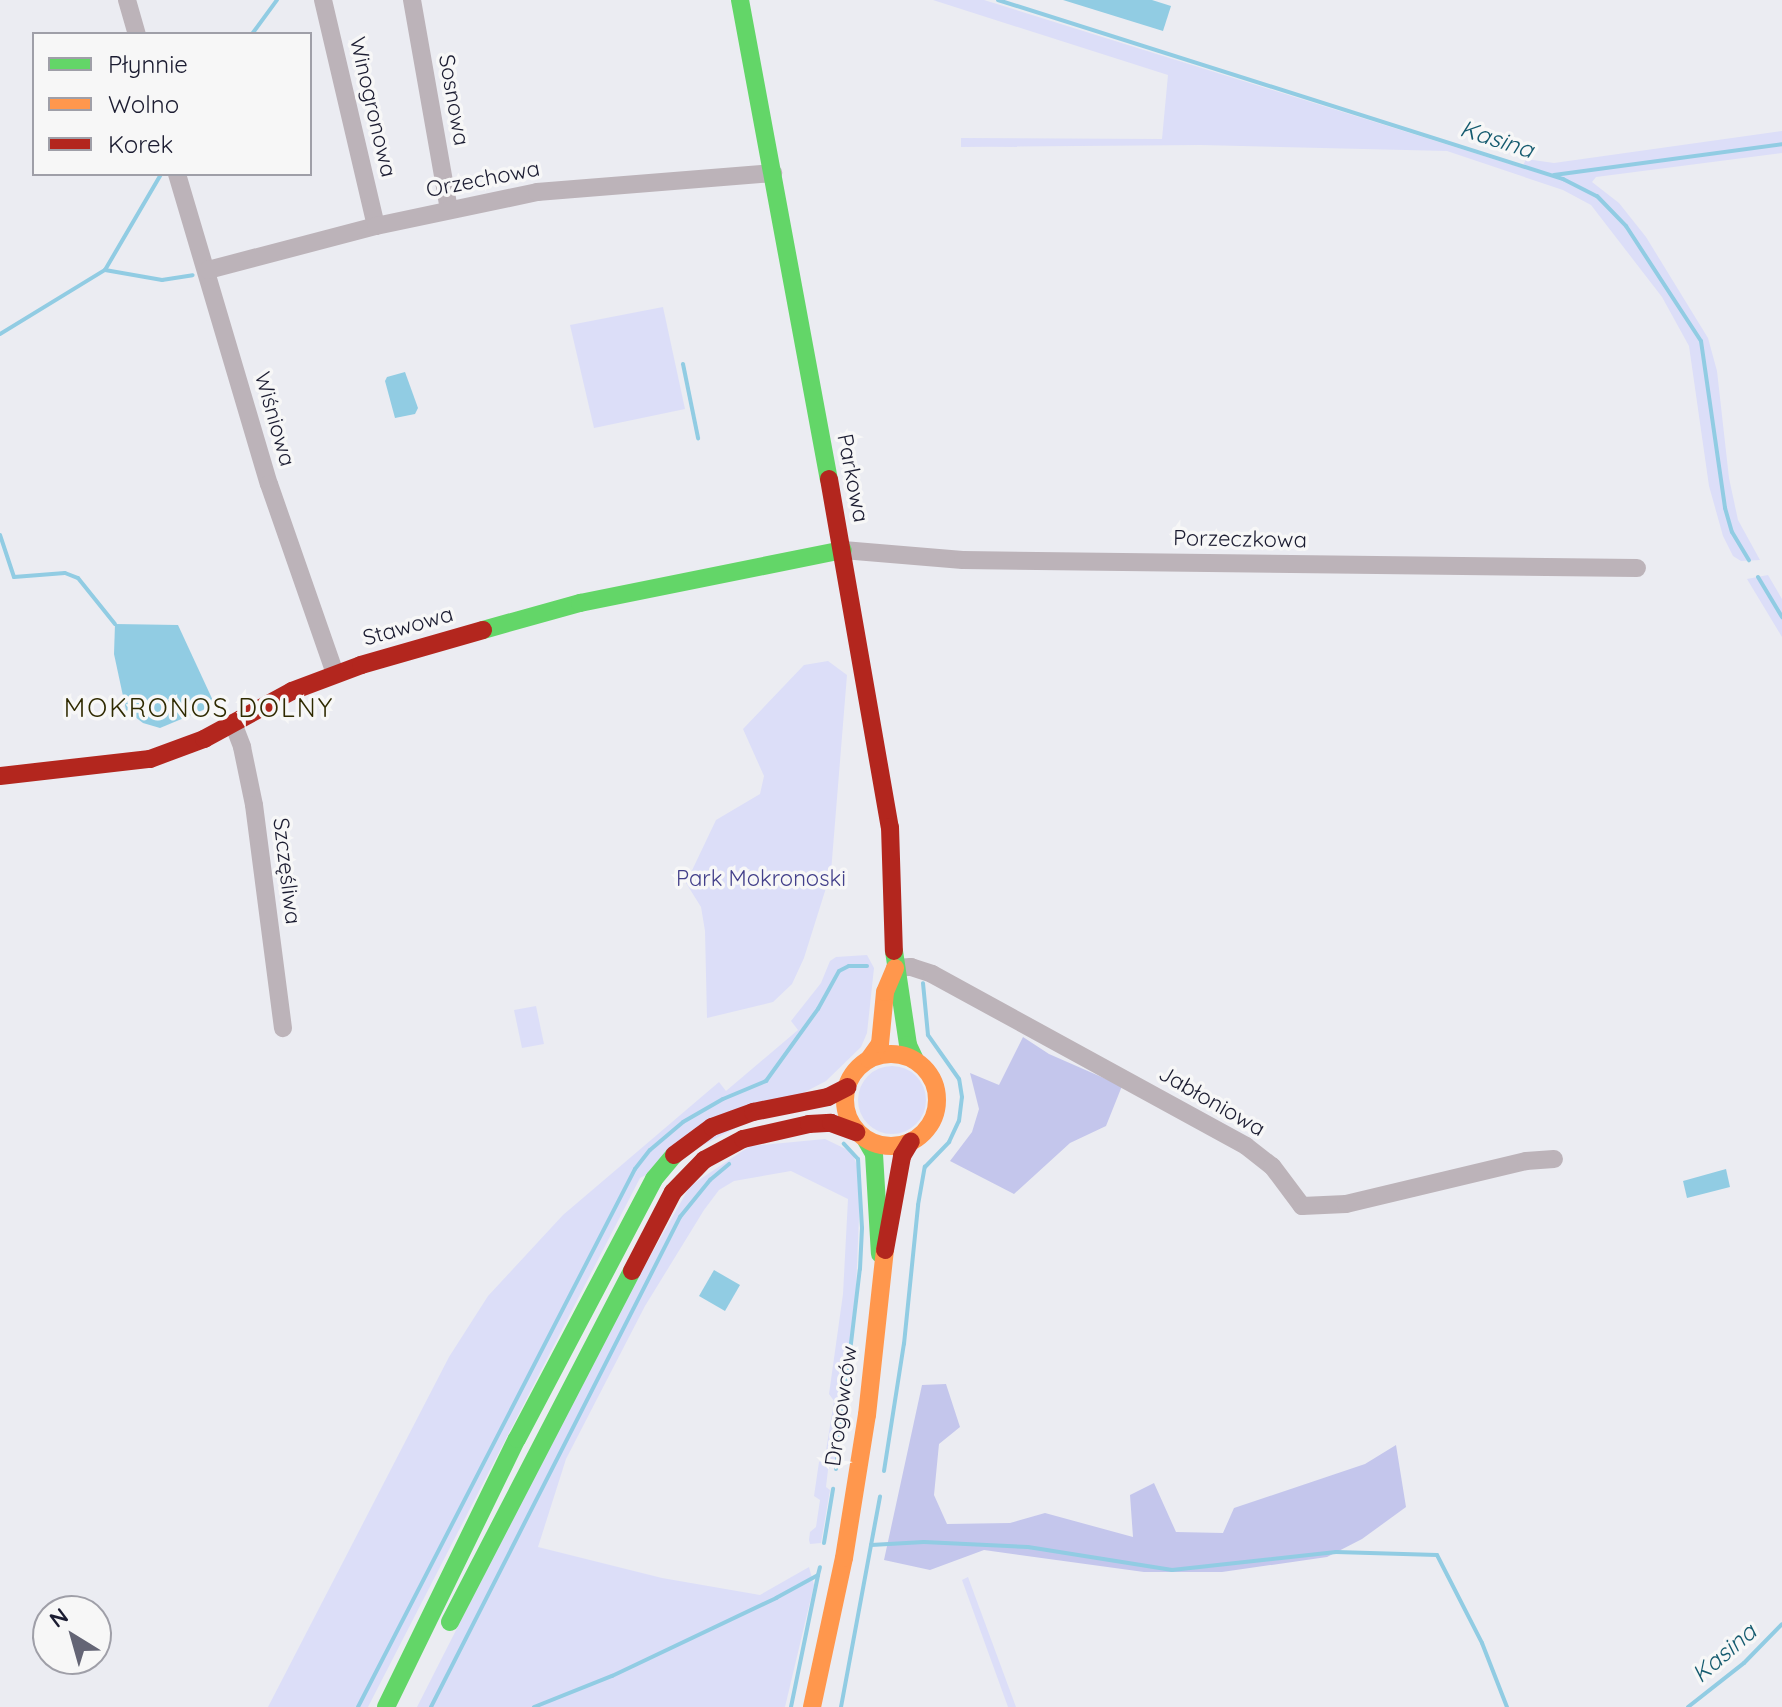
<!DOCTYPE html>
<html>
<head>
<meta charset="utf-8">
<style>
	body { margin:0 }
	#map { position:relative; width:1782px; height:1707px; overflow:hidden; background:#ebecf2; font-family:Quicksand,sans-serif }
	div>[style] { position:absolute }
	.green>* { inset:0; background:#dcdef8 }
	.round { border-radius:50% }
	.forest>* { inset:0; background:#c4c6ec }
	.water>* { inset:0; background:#91cce3 }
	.stream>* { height:4px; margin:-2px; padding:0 2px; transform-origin:2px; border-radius:2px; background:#91cce3 }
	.street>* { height:18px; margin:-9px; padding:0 9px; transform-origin:9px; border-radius:9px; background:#bcb3b9 }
	.fast>* { height:18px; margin:-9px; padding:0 9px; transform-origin:9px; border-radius:9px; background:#63d668 }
	.slow>* { height:18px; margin:-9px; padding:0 9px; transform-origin:9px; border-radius:9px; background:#ff974d }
	.slow>.ring { margin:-9px; padding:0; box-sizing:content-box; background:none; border:18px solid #ff974d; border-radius:50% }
	.jam>* { height:18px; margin:-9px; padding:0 9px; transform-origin:9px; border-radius:9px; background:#b3261e }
	span { translate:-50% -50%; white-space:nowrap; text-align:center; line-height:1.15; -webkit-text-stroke:7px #f7f7f7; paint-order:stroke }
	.street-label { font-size:22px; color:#1b1c31 }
	.park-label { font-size:22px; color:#423f8a }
	.water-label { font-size:24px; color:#155b6f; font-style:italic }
	.quarter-label { font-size:26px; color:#2f2a00; letter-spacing:2px }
	.legend { position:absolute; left:32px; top:32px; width:280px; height:144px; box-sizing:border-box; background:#f7f7f7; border:2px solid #9f9fa8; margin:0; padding:10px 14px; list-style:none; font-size:24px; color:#1b1c31 }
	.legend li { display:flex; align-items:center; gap:16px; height:40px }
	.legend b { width:40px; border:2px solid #9f9fa8 }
	.north { position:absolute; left:32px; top:1595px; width:80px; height:80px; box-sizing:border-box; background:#f7f7f7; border:2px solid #9f9fa8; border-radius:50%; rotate:323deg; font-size:22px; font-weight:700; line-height:32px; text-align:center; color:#1b1c31 }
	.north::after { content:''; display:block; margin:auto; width:28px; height:36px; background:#646575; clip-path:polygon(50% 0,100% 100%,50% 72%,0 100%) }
</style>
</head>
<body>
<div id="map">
	<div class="green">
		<div style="clip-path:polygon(933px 0,984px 0,1522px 168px,1526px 159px,1554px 163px,1782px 131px,1782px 153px,1596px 177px,1592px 182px,1619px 203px,1646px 237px,1708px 338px,1717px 371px,1729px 478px,1738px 520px,1760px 560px,1741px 561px,1733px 556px,1723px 536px,1709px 486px,1689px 346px,1662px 297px,1591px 205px,1563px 190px,1447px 151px,1201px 145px,961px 147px,961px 138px,1162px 139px,1168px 75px)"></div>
		<div style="clip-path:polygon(663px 307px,685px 409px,594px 428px,570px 325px)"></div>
		<div style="clip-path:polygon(1768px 575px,1782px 599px,1782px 637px,1747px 579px)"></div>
		<div style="clip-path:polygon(828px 661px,847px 675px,831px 872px,804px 958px,792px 984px,773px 1002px,707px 1018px,705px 931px,701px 907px,686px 883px,716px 820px,760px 794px,764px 776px,743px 729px,804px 665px)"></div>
		<div style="clip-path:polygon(867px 955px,874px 968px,867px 1033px,861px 1047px,826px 1081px,640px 1178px,368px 1707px,268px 1707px,449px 1357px,488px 1296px,563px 1215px,719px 1082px,726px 1091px,798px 1030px,791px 1021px,821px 983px,830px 961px,836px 957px)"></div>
		<div style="clip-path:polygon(536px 1006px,544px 1044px,522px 1048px,514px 1010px)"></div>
		<div class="round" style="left:858px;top:1066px;width:68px;height:68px"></div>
		<div style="clip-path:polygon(825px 1139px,852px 1152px,859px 1171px,860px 1193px,856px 1289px,836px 1461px,828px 1470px,826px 1487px,830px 1490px,821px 1543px,810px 1544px,809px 1540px,810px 1532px,816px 1527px,820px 1500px,814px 1496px,819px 1462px,825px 1457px,834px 1401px,829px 1394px,843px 1294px,848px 1199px,791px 1171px,734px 1181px,719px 1190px,704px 1210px,645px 1306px,566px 1459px,538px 1547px,662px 1578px,760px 1595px,809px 1567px,814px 1585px,785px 1707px,417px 1707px,608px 1331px,690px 1186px,750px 1146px)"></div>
		<div style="clip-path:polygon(968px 1577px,1016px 1707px,1008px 1707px,962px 1580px)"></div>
	</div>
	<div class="forest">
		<div style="clip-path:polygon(1023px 1037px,1049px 1054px,1122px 1086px,1106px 1126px,1070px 1143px,1014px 1194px,950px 1161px,972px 1132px,979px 1109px,970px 1073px,999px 1085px)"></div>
		<div style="clip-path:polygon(946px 1384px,960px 1427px,939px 1444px,934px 1495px,947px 1524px,1010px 1523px,1045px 1513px,1133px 1537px,1130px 1495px,1154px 1483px,1176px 1532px,1223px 1533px,1234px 1508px,1365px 1464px,1396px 1445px,1406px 1507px,1362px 1539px,1327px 1557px,1222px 1572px,1144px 1572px,984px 1550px,930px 1570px,884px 1560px,922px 1385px)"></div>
	</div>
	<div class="water">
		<div style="clip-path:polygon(1063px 0,1152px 0,1171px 6px,1163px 31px)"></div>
		<div style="clip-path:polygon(405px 372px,418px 408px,415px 414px,395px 418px,385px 381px,387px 377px)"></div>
		<div style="clip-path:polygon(115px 624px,178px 625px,215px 705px,160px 728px,143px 723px,126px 710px,114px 654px)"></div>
		<div style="clip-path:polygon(1726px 1169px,1730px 1187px,1687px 1198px,1683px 1181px)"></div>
		<div style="clip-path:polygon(714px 1270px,740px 1285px,725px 1311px,699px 1296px)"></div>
	</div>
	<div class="stream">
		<div style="left:998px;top:0;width:593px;rotate:17.58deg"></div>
		<div style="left:1563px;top:179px;width:38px;rotate:27deg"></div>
		<div style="left:1597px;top:196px;width:42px;rotate:46deg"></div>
		<div style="left:1626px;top:226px;width:137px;rotate:56.9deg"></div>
		<div style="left:1701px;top:341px;width:169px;rotate:81.8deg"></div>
		<div style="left:1725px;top:508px;width:25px;rotate:74deg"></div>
		<div style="left:1732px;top:532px;width:33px;rotate:59deg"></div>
		<div style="left:252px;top:34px;width:42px;rotate:-53.7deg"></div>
		<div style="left:1554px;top:175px;width:230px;rotate:-7.7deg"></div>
		<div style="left:105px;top:270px;width:58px;rotate:10deg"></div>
		<div style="left:162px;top:280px;width:31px;rotate:-9deg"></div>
		<div style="left:0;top:334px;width:123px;rotate:-31.4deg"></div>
		<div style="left:105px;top:270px;width:111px;rotate:-59.7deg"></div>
		<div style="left:683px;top:364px;width:76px;rotate:78.5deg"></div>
		<div style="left:0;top:535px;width:44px;rotate:71.6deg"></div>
		<div style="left:14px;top:577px;width:51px;rotate:-4.5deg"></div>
		<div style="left:65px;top:573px;width:14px;rotate:21deg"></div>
		<div style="left:78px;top:578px;width:59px;rotate:51.2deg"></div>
		<div style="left:1758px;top:577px;width:47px;rotate:59deg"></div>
		<div style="left:836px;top:1469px;width:201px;rotate:-83.2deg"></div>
		<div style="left:860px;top:1269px;width:41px;rotate:-87.2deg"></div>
		<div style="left:862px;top:1228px;width:69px;rotate:-93.3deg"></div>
		<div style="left:858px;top:1159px;width:21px;rotate:-133deg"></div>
		<div style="left:884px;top:1471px;width:129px;rotate:-81.1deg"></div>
		<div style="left:904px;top:1344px;width:140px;rotate:-84.2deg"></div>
		<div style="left:918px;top:1205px;width:39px;rotate:-80deg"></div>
		<div style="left:925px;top:1167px;width:35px;rotate:-46deg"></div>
		<div style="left:949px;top:1142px;width:23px;rotate:-65deg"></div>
		<div style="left:959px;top:1121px;width:24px;rotate:-83deg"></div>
		<div style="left:962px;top:1097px;width:18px;rotate:-99deg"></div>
		<div style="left:959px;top:1079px;width:54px;rotate:-125.2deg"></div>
		<div style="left:928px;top:1035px;width:52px;rotate:-95.5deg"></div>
		<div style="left:824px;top:1543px;width:55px;rotate:-80.5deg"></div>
		<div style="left:871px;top:1545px;width:53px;rotate:-3.2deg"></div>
		<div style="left:924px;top:1542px;width:104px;rotate:2.8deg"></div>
		<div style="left:1028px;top:1547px;width:146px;rotate:9.1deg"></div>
		<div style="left:1172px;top:1570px;width:165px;rotate:-6.3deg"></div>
		<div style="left:1336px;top:1552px;width:101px;rotate:1.7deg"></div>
		<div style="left:1437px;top:1555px;width:99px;rotate:62.9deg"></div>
		<div style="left:1482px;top:1643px;width:69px;rotate:68.7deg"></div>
		<div style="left:358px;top:1707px;width:605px;rotate:-62.76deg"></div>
		<div style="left:635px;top:1169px;width:24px;rotate:-52deg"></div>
		<div style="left:650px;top:1150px;width:43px;rotate:-40.3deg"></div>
		<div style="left:683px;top:1122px;width:46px;rotate:-29.9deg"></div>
		<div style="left:723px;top:1099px;width:47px;rotate:-22.7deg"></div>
		<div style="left:766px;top:1081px;width:89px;rotate:-54.2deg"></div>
		<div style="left:818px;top:1009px;width:43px;rotate:-61.1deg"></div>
		<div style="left:839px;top:971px;width:11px;rotate:-27deg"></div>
		<div style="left:849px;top:966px;width:18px"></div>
		<div style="left:431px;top:1707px;width:550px;rotate:-63.06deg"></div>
		<div style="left:680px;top:1217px;width:48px;rotate:-51deg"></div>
		<div style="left:710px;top:1180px;width:25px;rotate:-40deg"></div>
		<div style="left:534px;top:1707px;width:84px;rotate:-21.7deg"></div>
		<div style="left:612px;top:1676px;width:182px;rotate:-25.4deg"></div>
		<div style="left:776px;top:1598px;width:48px;rotate:-28.7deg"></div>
		<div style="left:818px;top:1575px;width:8px;rotate:-76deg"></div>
		<div style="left:791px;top:1707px;width:134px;rotate:-78.4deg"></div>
		<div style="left:841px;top:1707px;width:214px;rotate:-79.5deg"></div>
		<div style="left:1688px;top:1707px;width:71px;rotate:-38.2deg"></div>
		<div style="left:1744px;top:1663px;width:54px;rotate:-45.7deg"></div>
	</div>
	<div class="street">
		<div style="left:127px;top:0;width:35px;rotate:74deg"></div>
		<div style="left:323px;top:0;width:232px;rotate:76.8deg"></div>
		<div style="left:412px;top:0;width:212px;rotate:80deg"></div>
		<div style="left:177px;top:174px;width:323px;rotate:73.5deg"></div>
		<div style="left:269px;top:484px;width:201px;rotate:70.8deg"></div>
		<div style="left:208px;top:270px;width:174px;rotate:-14.7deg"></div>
		<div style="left:376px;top:226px;width:165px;rotate:-11.9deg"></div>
		<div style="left:537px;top:192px;width:237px;rotate:-4.6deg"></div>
		<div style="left:843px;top:550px;width:120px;rotate:4.8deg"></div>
		<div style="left:963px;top:560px;width:674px;rotate:0.68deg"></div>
		<div style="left:233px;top:723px;width:26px;rotate:69deg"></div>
		<div style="left:242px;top:747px;width:59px;rotate:78.3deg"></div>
		<div style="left:254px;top:805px;width:225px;rotate:82.6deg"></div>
		<div style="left:895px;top:968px;width:16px;rotate:-4deg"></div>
		<div style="left:911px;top:967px;width:22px;rotate:18deg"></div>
		<div style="left:932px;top:974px;width:358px;rotate:28.7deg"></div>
		<div style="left:1246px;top:1146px;width:33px;rotate:38deg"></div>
		<div style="left:1272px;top:1166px;width:50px;rotate:53.1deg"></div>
		<div style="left:1302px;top:1206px;width:44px;rotate:-2.6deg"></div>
		<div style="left:1346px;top:1204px;width:185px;rotate:-13.4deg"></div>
		<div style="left:1526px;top:1161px;width:28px;rotate:-4deg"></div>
	</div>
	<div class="fast">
		<div style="left:740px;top:0;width:487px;rotate:79.5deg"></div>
		<div style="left:483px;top:630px;width:101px;rotate:-15.6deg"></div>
		<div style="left:580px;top:603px;width:268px;rotate:-11.4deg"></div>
		<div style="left:894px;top:951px;width:95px;rotate:81.5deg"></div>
		<div style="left:908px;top:1045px;width:17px;rotate:65deg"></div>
		<div style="left:866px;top:1140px;width:16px;rotate:60deg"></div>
		<div style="left:874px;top:1154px;width:100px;rotate:86.6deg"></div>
		<div style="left:450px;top:1622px;width:395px;rotate:-62.6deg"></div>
		<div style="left:386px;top:1707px;width:298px;rotate:-64deg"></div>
		<div style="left:517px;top:1439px;width:294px;rotate:-62.2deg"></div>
		<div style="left:654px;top:1179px;width:31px;rotate:-50deg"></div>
	</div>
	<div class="slow">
		<div class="ring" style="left:845px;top:1054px;width:74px;height:74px"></div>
		<div style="left:869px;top:1059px;width:19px;rotate:-54deg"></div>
		<div style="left:880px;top:1044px;width:52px;rotate:-84.5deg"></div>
		<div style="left:885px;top:992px;width:26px;rotate:-67deg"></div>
		<div style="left:812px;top:1707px;width:152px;rotate:-77.9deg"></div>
		<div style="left:844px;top:1558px;width:145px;rotate:-80.9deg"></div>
		<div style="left:867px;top:1415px;width:166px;rotate:-83.8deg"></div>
	</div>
	<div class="jam">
		<div style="left:829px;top:479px;width:353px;rotate:80.1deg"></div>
		<div style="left:890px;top:827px;width:124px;rotate:88.2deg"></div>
		<div style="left:0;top:776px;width:151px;rotate:-6.5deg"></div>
		<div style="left:150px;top:759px;width:58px;rotate:-20.3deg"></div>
		<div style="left:204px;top:739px;width:100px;rotate:-28.6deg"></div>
		<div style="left:292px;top:691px;width:74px;rotate:-20.6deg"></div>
		<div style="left:361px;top:665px;width:127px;rotate:-16deg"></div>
		<div style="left:674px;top:1155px;width:47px;rotate:-36.4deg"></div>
		<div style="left:712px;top:1127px;width:44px;rotate:-20.1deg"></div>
		<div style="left:753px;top:1112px;width:76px;rotate:-11.3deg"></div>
		<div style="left:828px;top:1097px;width:22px;rotate:-27deg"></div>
		<div style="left:885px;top:1250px;width:96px;rotate:-79.7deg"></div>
		<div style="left:902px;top:1156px;width:17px;rotate:-59deg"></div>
		<div style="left:632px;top:1271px;width:89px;rotate:-62.6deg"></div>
		<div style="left:673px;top:1192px;width:45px;rotate:-45.9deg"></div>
		<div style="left:704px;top:1160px;width:44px;rotate:-28.3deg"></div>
		<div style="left:743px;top:1139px;width:68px;rotate:-12.8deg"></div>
		<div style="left:809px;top:1124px;width:22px;rotate:-3deg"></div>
		<div style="left:831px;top:1123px;width:27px;rotate:20deg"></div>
	</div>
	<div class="street-label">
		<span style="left:454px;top:100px;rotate:80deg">Sosnowa</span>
		<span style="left:373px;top:107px;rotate:77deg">Winogronowa</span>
		<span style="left:483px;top:179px;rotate:-11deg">Orzechowa</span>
		<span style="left:275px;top:419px;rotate:74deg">Wiśniowa</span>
		<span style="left:853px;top:478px;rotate:79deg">Parkowa</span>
		<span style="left:1240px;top:539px;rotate:1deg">Porzeczkowa</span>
		<span style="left:408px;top:626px;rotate:-16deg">Stawowa</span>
		<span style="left:287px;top:871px;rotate:83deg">Szczęśliwa</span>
		<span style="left:1212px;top:1101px;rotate:30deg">Jabłoniowa</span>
		<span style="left:841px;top:1406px;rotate:-82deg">Drogowców</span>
	</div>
	<div class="park-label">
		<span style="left:761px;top:879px">Park Mokronoski</span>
	</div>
	<div class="water-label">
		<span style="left:1497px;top:139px;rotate:18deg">Kasina</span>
		<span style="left:1724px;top:1653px;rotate:-41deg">Kasina</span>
	</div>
	<div class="quarter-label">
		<span style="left:199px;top:708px">MOKRONOS DOLNY</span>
	</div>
	<ul class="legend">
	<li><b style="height:10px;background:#63d668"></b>Płynnie</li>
	<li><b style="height:10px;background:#ff974d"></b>Wolno</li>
	<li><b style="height:10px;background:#b3261e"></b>Korek</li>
	</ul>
	<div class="north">N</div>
</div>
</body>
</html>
